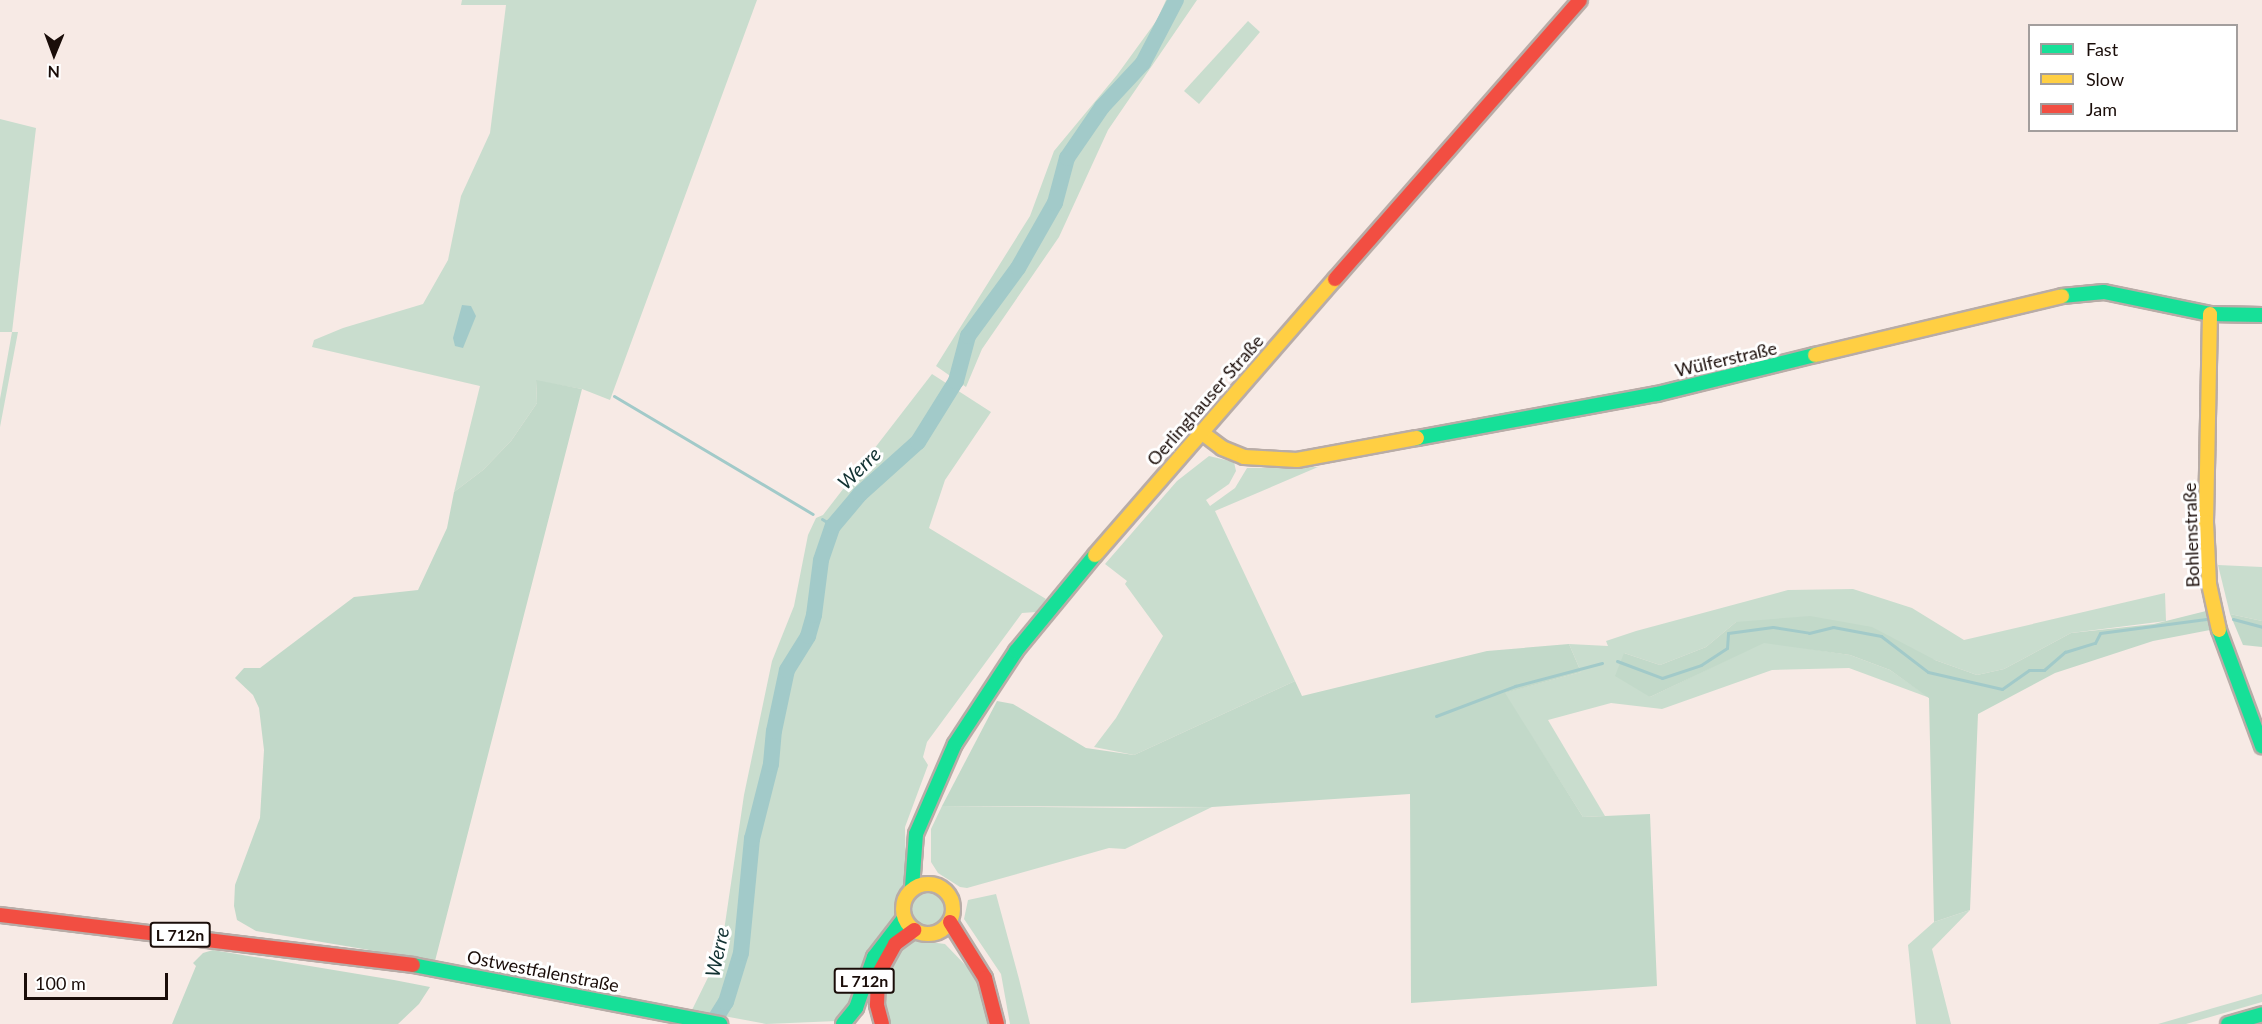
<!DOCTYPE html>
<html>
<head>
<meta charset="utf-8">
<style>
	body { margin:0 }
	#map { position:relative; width:2262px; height:1024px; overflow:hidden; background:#f7eae5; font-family:Lato,sans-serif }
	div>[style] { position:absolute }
	.green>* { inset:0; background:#c9ddce }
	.round { border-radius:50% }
	.forest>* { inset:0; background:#c2d9c9 }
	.water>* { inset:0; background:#a2cac9 }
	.stream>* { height:3px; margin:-1.5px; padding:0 1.5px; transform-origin:1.5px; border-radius:1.5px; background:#a2cac9 }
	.river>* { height:16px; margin:-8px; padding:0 8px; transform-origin:8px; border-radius:8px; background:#a2cac9 }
	.roads { filter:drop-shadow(2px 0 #b8aca7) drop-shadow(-2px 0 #b8aca7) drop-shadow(0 2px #b8aca7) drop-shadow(0 -2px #b8aca7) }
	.fast>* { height:14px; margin:-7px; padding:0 7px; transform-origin:7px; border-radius:7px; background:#16e098 }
	.slow>* { height:14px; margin:-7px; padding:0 7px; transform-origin:7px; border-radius:7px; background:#ffcf43 }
	.slow>.ring { margin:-7px; padding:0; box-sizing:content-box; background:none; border:14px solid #ffcf43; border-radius:50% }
	.jam>* { height:14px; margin:-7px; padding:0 7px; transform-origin:7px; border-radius:7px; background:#f24e42 }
	span { translate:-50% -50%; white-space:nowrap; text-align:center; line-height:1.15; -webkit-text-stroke:6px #fff; paint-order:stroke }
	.shield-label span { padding:2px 4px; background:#fff; border:2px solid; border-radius:4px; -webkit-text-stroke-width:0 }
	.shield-label { font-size:16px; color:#1a0d09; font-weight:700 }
	.street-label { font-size:18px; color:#1a0d09 }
	.water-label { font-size:20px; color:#113132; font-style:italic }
	.legend { position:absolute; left:2028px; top:24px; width:210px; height:108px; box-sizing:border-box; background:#fff; border:2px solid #a39e9d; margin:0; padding:8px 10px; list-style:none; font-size:18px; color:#1a0d09 }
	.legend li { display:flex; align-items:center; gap:12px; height:30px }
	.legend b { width:30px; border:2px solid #a39e9d }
	.north { position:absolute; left:24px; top:24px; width:60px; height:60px; -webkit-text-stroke:4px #fff; paint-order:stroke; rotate:181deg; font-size:16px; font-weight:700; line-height:24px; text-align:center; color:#1a0d09 }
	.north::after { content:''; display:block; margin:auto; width:21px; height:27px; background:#1a0d09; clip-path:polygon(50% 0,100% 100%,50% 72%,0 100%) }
	.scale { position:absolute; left:24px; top:973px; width:144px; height:27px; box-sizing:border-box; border:3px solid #1a0d09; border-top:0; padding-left:8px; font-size:18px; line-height:21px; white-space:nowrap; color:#1a0d09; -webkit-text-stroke:4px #fff; paint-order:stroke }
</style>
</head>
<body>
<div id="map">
	<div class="green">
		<div style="clip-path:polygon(462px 0,757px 0,610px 400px,582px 389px,536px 381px,537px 403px,511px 441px,483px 470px,454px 492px,480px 386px,312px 347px,314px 340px,343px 328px,423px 304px,448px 260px,461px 196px,490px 133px,506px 5px,461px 5px)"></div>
		<div style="clip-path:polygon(1166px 0,1197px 0,1108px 130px,1059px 237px,982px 349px,966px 387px,936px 366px,1030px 216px,1054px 151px,1117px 75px,1157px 20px)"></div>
		<div style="clip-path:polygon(1248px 21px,1260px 32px,1199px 104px,1184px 91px)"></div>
		<div style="clip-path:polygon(0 119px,36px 128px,12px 332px,18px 332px,0 427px,0 399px,12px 332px,0 332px)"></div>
		<div style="clip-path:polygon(932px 374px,991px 412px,945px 480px,929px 528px,1046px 599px,1036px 612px,1022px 613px,927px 742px,923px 757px,928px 765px,905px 827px,906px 884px,897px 897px,895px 919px,852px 1001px,837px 1021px,766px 1024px,692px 1010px,721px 951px,744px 795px,772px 661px,794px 606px,808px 535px,816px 518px,823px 515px)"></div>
		<div style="clip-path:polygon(1209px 456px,1234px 462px,1236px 471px,1229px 484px,1206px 500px,1210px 506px,1235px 488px,1247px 468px,1318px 467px,1215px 511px,1295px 681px,1134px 755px,1094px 747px,1116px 718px,1163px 636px,1125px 584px,1127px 581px,1105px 564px,1177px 481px)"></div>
		<div style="clip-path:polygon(2218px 565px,2262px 567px,2262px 621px,2230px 614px)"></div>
		<div style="clip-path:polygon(1853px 589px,1912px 608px,1964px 640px,2165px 593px,2166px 621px,2071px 633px,2004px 669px,1977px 675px,1935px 660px,1736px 622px,1706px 647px,1660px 665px,1624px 653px,1650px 697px,1764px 642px,1850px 655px,1890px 670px,1930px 698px,1849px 668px,1772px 670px,1662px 709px,1611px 703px,1548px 720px,1605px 816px,1583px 817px,1504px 693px,1581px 672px,1569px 644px,1608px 646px,1606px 641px,1636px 631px,1788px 590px)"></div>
		<div style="clip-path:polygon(942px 806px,1133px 808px,1212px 807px,1125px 849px,1109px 848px,967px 888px,960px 887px,938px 873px,931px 862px,931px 829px)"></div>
		<div class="round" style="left:910px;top:892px;width:34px;height:34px"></div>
		<div style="clip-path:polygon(996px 894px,1019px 979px,1030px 1024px,1010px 1024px,1001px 974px,964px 919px,968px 900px)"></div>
		<div style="clip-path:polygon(1970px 910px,1932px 949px,1951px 1024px,1916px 1024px,1908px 945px,1934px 922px)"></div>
		<div style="clip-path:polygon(914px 940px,945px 944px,972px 972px,985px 1001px,988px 1024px,891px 1024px,882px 989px,893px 958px)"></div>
		<div style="clip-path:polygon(2262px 994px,2262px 1002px,2186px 1024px,2158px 1024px)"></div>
	</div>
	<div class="forest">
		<div style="clip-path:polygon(536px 380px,582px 389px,435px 961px,256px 931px,237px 920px,234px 906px,235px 885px,260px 818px,264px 750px,259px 708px,253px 695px,235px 678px,244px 668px,260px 668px,354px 597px,418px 590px,447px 528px,454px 492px,483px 470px,511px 441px,537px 403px)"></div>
		<div style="clip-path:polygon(2206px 611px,2210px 630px,2153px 641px,2055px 673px,1978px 714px,1970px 910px,1934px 922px,1929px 698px,1890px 670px,1850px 655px,1764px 643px,1650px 697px,1615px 676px,1624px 653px,1660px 665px,1706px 647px,1736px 622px,1810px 616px,1872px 627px,1935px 660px,1977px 675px,2004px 669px,2071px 633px,2154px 624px)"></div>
		<div style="clip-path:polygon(2230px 614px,2262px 621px,2262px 647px,2243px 645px)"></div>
		<div style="clip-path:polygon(1569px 644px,1581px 672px,1505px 693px,1583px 817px,1650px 814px,1657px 986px,1411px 1003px,1410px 794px,1212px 807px,942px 806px,997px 701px,1013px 704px,1086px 748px,1134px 755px,1295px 681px,1302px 696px,1487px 651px)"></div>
		<div style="clip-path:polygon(213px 950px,394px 980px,430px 987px,419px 1004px,398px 1024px,172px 1024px,196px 966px,193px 963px,203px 953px)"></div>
	</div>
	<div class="water">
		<div style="clip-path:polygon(462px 305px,471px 306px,476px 316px,463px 348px,455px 346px,453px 338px)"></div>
	</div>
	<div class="stream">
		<div style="left:614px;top:396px;width:231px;rotate:30.7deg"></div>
		<div style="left:822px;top:519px;width:13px;rotate:32deg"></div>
		<div style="left:2233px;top:619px;width:30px;rotate:15deg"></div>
		<div style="left:1617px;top:661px;width:48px;rotate:20.7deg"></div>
		<div style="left:1662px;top:678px;width:41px;rotate:-18.4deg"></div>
		<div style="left:1701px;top:665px;width:31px;rotate:-33deg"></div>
		<div style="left:1727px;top:648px;width:15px;rotate:-86deg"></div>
		<div style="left:1728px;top:633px;width:45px;rotate:-7.6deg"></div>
		<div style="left:1773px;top:627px;width:36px;rotate:9deg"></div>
		<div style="left:1809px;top:633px;width:25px;rotate:-14deg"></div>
		<div style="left:1833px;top:627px;width:49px;rotate:10.6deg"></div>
		<div style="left:1881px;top:636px;width:59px;rotate:37.5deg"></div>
		<div style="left:1928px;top:672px;width:76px;rotate:12.9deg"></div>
		<div style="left:2002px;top:689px;width:33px;rotate:-35deg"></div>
		<div style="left:2029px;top:670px;width:15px"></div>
		<div style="left:2044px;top:670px;width:28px;rotate:-41deg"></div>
		<div style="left:2065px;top:652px;width:31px;rotate:-17deg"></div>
		<div style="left:2095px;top:643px;width:11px;rotate:-63deg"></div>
		<div style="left:2100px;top:633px;width:107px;rotate:-7.5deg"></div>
		<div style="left:1436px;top:716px;width:85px;rotate:-20.8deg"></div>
		<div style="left:1515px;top:686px;width:90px;rotate:-14.8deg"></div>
	</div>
	<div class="river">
		<div style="left:712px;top:1024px;width:26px;rotate:-58deg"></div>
		<div style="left:726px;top:1002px;width:51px;rotate:-73deg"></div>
		<div style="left:741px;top:953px;width:115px;rotate:-84.5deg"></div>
		<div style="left:752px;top:839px;width:77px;rotate:-75.8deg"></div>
		<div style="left:771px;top:764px;width:33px;rotate:-85deg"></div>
		<div style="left:774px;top:731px;width:62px;rotate:-78deg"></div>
		<div style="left:787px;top:670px;width:40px;rotate:-58deg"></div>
		<div style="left:808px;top:636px;width:22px;rotate:-74deg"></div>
		<div style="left:814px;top:615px;width:55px;rotate:-82.7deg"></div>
		<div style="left:821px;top:560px;width:36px;rotate:-71deg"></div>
		<div style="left:833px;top:526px;width:42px;rotate:-49.8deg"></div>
		<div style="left:860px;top:494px;width:78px;rotate:-41.9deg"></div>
		<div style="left:918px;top:442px;width:72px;rotate:-58.1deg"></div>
		<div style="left:956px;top:381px;width:47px;rotate:-75.1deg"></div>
		<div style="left:968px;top:336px;width:84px;rotate:-53.7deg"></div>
		<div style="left:1018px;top:268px;width:75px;rotate:-60.4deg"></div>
		<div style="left:1055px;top:203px;width:47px;rotate:-75.1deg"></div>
		<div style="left:1067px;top:158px;width:62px;rotate:-55.5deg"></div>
		<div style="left:1102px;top:107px;width:60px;rotate:-47deg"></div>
		<div style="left:1143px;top:63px;width:71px;rotate:-62.4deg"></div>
	</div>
	<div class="roads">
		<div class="fast">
			<div style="left:2062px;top:296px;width:42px;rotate:-5.4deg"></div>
			<div style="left:2104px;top:292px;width:108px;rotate:11.7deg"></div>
			<div style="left:2210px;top:314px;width:52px;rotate:1.1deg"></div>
			<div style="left:1417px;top:438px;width:244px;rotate:-10.4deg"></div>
			<div style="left:1657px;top:394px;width:163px;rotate:-13.9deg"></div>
			<div style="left:2219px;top:630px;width:124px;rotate:69.7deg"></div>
			<div style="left:912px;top:888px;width:54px;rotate:-85.8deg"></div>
			<div style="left:916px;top:834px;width:98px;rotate:-66.6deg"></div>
			<div style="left:955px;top:744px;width:111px;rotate:-56.7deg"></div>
			<div style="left:1016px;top:651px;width:124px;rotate:-50.5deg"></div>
			<div style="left:413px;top:965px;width:313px;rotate:10.9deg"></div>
			<div style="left:843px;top:1024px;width:21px;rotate:-51deg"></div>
			<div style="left:856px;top:1008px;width:54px;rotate:-70.6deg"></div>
			<div style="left:874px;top:957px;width:49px;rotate:-52.4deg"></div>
			<div style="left:2228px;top:1024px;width:35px;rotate:-16deg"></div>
		</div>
		<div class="slow">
			<div style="left:2210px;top:314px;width:208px;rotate:91.1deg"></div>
			<div style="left:2206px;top:522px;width:62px;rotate:87.2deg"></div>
			<div style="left:2209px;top:584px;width:47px;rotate:77.7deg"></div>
			<div style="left:1815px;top:355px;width:254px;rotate:-13.4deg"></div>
			<div style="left:1201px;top:432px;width:26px;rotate:37deg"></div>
			<div style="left:1222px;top:448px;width:24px;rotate:22deg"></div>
			<div style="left:1244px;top:457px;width:53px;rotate:3.2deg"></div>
			<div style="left:1297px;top:460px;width:122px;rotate:-10.4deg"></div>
			<div style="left:1095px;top:555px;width:366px;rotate:-49deg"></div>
			<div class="ring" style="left:903px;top:884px;width:36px;height:36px"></div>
		</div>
		<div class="jam">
			<div style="left:1335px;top:279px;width:371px;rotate:-48.7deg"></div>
			<div style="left:0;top:915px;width:416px;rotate:6.9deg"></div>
			<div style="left:950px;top:922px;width:66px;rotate:58deg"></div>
			<div style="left:985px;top:978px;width:48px;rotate:75.4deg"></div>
			<div style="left:882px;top:1024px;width:20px;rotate:-105deg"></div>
			<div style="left:877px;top:1005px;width:30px;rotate:-88deg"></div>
			<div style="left:878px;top:975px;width:35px;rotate:-61deg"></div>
			<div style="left:895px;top:944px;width:24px;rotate:-36deg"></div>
		</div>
	</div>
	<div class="shield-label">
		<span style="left:180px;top:935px">L 712n</span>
		<span style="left:864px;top:981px">L 712n</span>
	</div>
	<div class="street-label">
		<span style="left:1726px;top:359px;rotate:-13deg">Wülferstraße</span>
		<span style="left:1205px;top:400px;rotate:-49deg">Oerlinghauser Straße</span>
		<span style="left:2191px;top:535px;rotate:-92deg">Bohlenstraße</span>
		<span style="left:543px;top:971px;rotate:11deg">Ostwestfalenstraße</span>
	</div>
	<div class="water-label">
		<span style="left:859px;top:468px;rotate:-44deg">Werre</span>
		<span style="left:717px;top:952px;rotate:-78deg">Werre</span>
	</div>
	<ul class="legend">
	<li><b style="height:8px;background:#16e098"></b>Fast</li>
	<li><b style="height:8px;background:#ffcf43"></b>Slow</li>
	<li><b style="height:8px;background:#f24e42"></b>Jam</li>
	</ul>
	<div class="north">N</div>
	<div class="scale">100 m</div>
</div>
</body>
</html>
